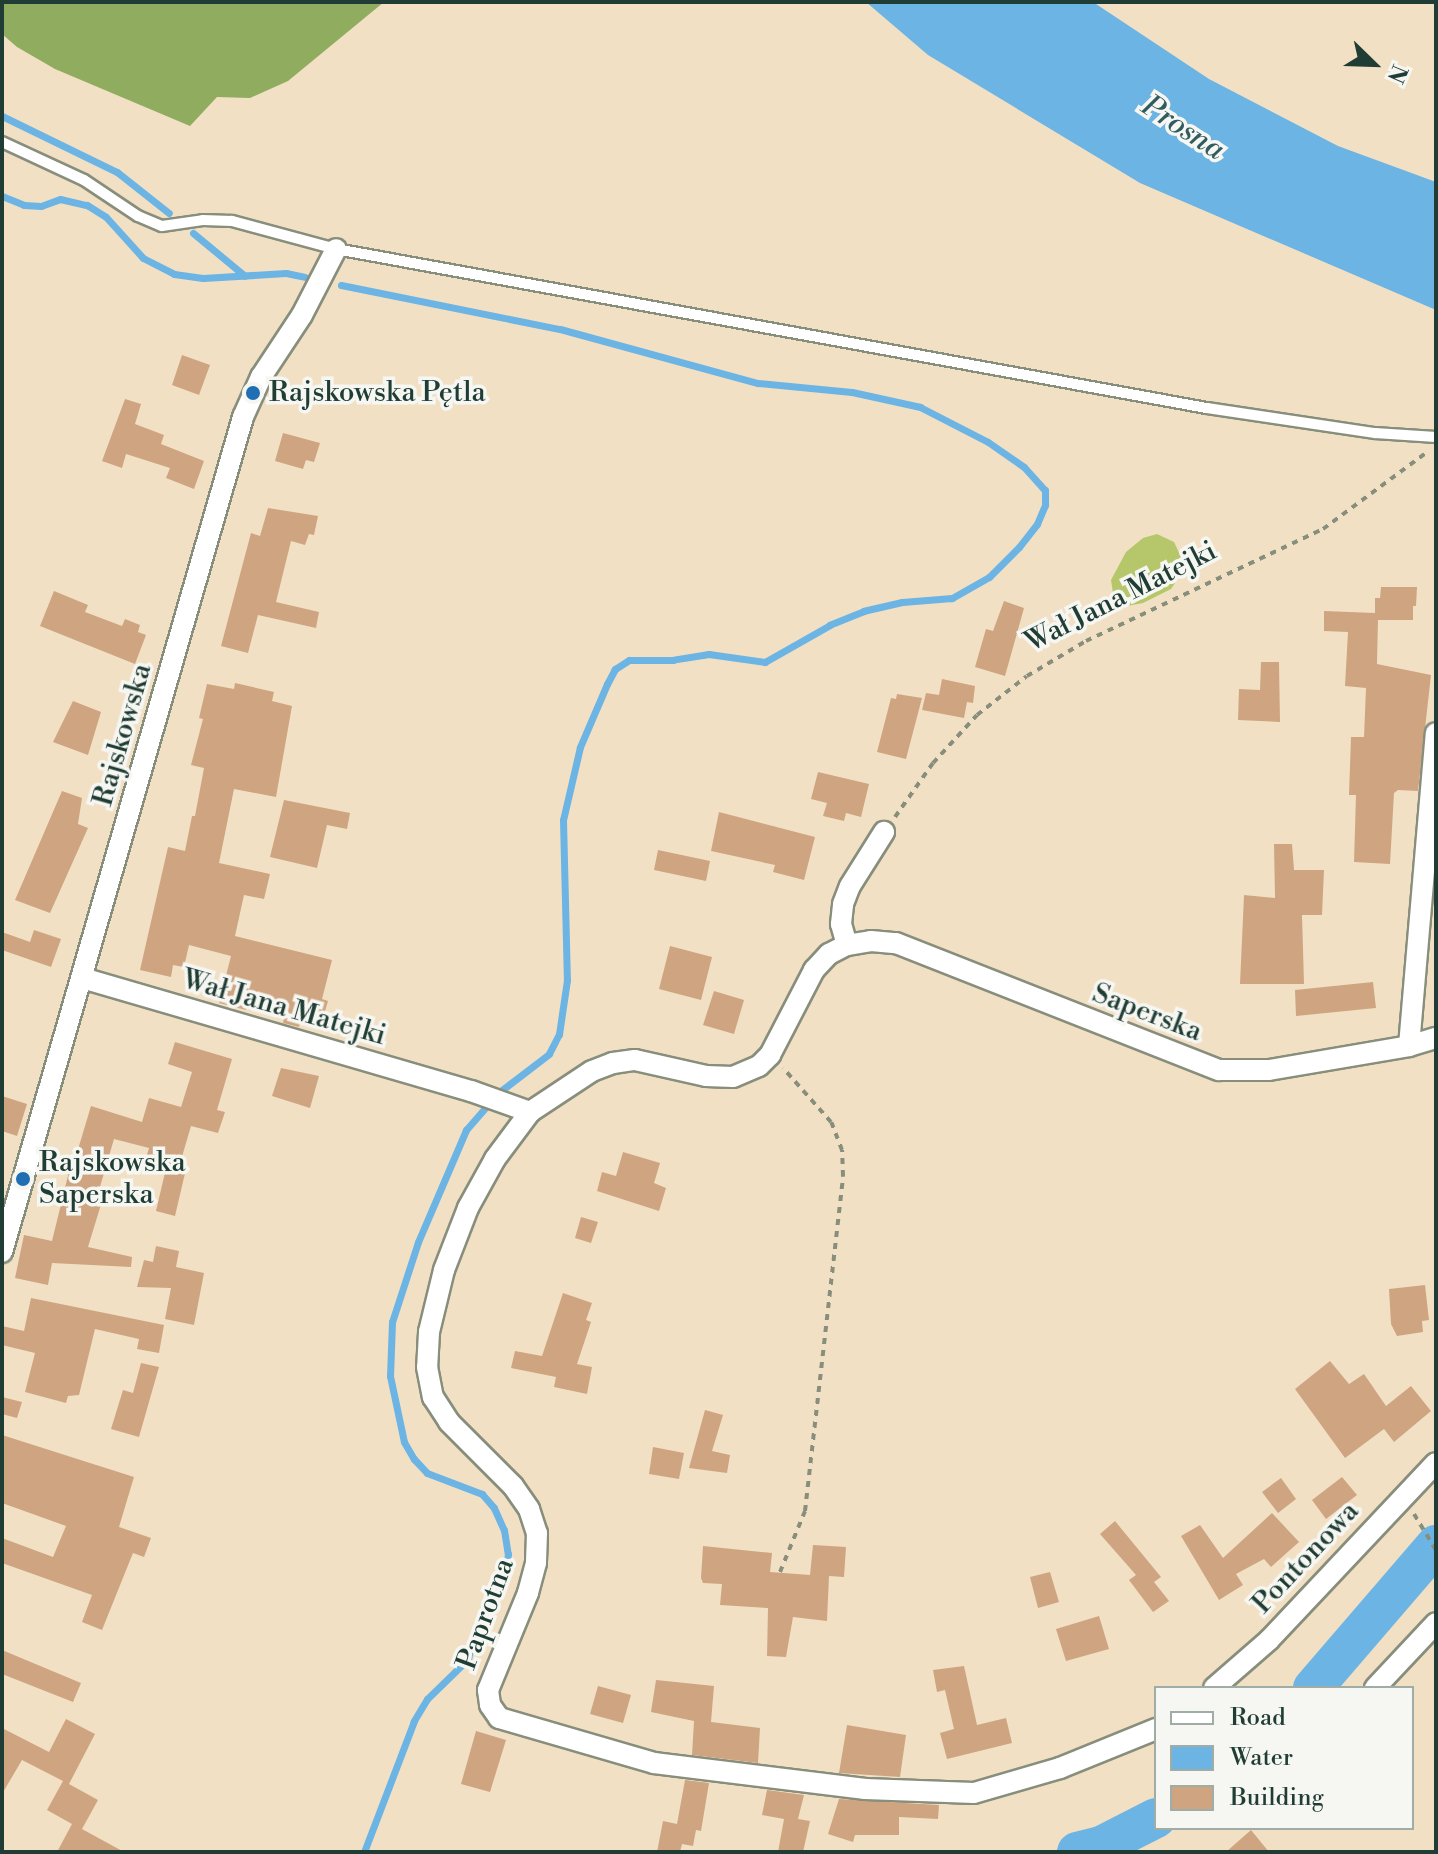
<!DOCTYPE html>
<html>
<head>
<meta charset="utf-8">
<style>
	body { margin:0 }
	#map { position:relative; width:1438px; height:1854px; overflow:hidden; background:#f2e0c4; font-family:"Libre Bodoni",serif }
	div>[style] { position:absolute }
	.green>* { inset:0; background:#b5c76a }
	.forest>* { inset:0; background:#90ac5e }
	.water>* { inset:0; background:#6cb4e4 }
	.stream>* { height:7px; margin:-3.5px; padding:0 3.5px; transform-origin:3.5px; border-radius:3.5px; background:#6cb4e4 }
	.river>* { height:40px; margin:-20px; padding:0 20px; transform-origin:20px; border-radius:20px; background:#6cb4e4 }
	.building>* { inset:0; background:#cea580 }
	.path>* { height:4px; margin-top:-2px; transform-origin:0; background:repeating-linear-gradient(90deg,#888e7c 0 6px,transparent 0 12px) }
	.roads { filter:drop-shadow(2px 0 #888e7c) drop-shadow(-2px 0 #888e7c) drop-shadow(0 2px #888e7c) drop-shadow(0 -2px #888e7c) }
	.service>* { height:10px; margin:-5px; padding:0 5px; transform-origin:5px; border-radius:5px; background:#fff }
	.minor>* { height:20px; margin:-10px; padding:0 10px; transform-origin:10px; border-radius:10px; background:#fff }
	.dots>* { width:22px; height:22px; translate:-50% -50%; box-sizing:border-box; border:4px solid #f6f6f2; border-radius:50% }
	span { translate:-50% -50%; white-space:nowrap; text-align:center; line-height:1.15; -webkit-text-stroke:7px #f6f6f2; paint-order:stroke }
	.poi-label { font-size:28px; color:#1f3d34 }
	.left { translate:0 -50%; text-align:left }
	.street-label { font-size:28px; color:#1f3d34 }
	.water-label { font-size:30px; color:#325b60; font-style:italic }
	.frame { position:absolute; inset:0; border:4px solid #1f3d34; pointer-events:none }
	.legend { position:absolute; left:1154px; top:1686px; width:260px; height:144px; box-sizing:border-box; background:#f6f6f2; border:2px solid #a0aca6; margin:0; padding:10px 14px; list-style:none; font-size:24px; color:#1f3d34 }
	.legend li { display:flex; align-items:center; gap:16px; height:40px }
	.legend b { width:40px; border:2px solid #a0aca6 }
	.north { position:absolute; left:1334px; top:24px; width:80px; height:80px; -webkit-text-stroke:6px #f6f6f2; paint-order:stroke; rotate:113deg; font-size:22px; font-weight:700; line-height:32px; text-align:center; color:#1f3d34 }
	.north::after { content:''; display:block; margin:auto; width:28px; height:36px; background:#1f3d34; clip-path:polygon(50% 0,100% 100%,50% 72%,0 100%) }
</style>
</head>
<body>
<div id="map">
	<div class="green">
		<div style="clip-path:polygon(1157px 534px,1174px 542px,1182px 559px,1181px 574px,1171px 589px,1143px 603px,1127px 606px,1114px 600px,1111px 580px,1126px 552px,1143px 538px)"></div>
	</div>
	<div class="forest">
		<div style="clip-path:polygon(2px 2px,384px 2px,288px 81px,250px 98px,217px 97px,190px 126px,55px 69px,17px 47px,2px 34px)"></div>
	</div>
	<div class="water">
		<div style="clip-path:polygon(866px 2px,1093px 2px,1209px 79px,1338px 146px,1436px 182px,1436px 310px,1140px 183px,928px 55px)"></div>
	</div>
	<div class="stream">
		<div style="left:2px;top:116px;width:128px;rotate:26deg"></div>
		<div style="left:117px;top:172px;width:66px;rotate:38.3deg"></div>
		<div style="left:2px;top:196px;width:24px;rotate:22deg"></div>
		<div style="left:24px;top:205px;width:17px;rotate:3deg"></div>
		<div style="left:41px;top:206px;width:20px;rotate:-20deg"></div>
		<div style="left:60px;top:199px;width:28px;rotate:13deg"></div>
		<div style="left:87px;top:205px;width:22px;rotate:32deg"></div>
		<div style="left:106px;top:217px;width:55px;rotate:47.9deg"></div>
		<div style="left:143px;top:258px;width:35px;rotate:27deg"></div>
		<div style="left:174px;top:274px;width:29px;rotate:8deg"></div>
		<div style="left:203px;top:278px;width:83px;rotate:-3.4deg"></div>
		<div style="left:286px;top:273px;width:19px;rotate:12deg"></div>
		<div style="left:193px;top:233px;width:67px;rotate:39.6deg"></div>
		<div style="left:341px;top:285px;width:223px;rotate:11.4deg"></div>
		<div style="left:560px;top:329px;width:205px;rotate:15.3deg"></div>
		<div style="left:758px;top:383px;width:94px;rotate:5.5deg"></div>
		<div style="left:852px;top:392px;width:70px;rotate:12.4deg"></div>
		<div style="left:920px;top:407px;width:76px;rotate:27.2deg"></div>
		<div style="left:988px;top:442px;width:44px;rotate:34.8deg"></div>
		<div style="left:1024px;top:467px;width:31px;rotate:48deg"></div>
		<div style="left:1045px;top:490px;width:15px;rotate:90deg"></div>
		<div style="left:1045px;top:505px;width:21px;rotate:113deg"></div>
		<div style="left:1037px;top:524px;width:29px;rotate:128deg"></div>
		<div style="left:1019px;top:547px;width:42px;rotate:135deg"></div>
		<div style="left:989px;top:577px;width:43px;rotate:150.4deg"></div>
		<div style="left:952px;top:598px;width:50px;rotate:175.4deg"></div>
		<div style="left:902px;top:602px;width:39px;rotate:167deg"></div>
		<div style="left:864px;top:611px;width:37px;rotate:158deg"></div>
		<div style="left:830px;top:625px;width:75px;rotate:150.4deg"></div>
		<div style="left:765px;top:662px;width:57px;rotate:-171.9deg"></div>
		<div style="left:709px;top:654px;width:36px;rotate:171deg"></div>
		<div style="left:673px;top:660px;width:44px;rotate:180deg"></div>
		<div style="left:629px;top:660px;width:17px;rotate:147deg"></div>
		<div style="left:615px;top:669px;width:17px;rotate:118deg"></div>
		<div style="left:607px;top:684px;width:69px;rotate:113.2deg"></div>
		<div style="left:580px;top:747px;width:75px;rotate:103.1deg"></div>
		<div style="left:563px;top:820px;width:160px;rotate:88.6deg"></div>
		<div style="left:567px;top:980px;width:55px;rotate:98.4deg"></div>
		<div style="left:559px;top:1034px;width:22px;rotate:117deg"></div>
		<div style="left:549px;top:1054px;width:64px;rotate:142.6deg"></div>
		<div style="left:498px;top:1093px;width:49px;rotate:130.9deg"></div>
		<div style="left:466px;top:1130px;width:122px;rotate:113.2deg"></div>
		<div style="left:418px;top:1242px;width:84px;rotate:108deg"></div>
		<div style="left:392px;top:1322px;width:54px;rotate:92.1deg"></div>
		<div style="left:390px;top:1376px;width:67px;rotate:78deg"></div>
		<div style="left:404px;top:1442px;width:20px;rotate:60deg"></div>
		<div style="left:414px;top:1459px;width:19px;rotate:47deg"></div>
		<div style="left:427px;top:1473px;width:59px;rotate:20.9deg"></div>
		<div style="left:482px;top:1494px;width:18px;rotate:49deg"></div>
		<div style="left:494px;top:1508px;width:24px;rotate:66deg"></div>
		<div style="left:504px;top:1530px;width:24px;rotate:81deg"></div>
		<div style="left:508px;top:1554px;width:27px;rotate:98deg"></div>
		<div style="left:504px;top:1581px;width:66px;rotate:118.9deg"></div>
		<div style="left:472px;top:1639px;width:20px;rotate:101deg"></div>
		<div style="left:468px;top:1659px;width:57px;rotate:135.7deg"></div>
		<div style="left:427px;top:1699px;width:26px;rotate:121deg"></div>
		<div style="left:414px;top:1721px;width:140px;rotate:110.9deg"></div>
	</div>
	<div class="river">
		<div style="left:1313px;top:1688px;width:189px;rotate:-49.3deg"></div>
		<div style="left:1077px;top:1852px;width:25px;rotate:-14deg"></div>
		<div style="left:1101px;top:1846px;width:62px;rotate:-27deg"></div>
	</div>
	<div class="building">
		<div style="clip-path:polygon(182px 355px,210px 365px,199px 395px,172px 385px)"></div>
		<div style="clip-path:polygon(125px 399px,141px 404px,135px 424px,164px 435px,161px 444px,204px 461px,194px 489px,166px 478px,170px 468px,126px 454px,122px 468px,102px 461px)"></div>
		<div style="clip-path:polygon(283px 433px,320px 443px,314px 462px,306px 460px,303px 469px,275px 461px)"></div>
		<div style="clip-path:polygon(268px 508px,318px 516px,314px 535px,309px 534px,305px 545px,291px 541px,276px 602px,319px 612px,316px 628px,258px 615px,248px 653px,221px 646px,251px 533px,260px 536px)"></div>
		<div style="clip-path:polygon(1381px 587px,1417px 587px,1416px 606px,1413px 606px,1413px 620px,1378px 620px,1377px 664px,1431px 675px,1418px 791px,1398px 790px,1394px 793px,1390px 864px,1354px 862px,1356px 795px,1349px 795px,1351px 737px,1364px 737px,1366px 688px,1345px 686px,1348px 632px,1324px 631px,1324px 611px,1375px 613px,1375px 598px,1380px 598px)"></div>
		<div style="clip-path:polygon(54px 591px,88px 605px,85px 612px,122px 626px,125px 619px,140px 625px,138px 632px,146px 635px,135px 664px,40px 626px)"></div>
		<div style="clip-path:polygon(1004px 601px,1024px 608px,1005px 676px,975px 667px,986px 629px,993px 631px)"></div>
		<div style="clip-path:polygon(1261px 662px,1279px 662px,1280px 722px,1238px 720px,1239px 689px,1260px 690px)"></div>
		<div style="clip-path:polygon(942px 679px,975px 686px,973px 703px,967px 702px,964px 718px,922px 710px,926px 693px,939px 695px)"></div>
		<div style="clip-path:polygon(235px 683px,274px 692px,272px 701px,292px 706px,276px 797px,234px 789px,219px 863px,270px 874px,264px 899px,244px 895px,235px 936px,332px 960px,322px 999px,328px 1001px,323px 1018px,303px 1012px,299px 1027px,283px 1023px,285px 1014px,248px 1004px,246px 1010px,219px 1003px,231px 956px,189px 945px,184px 967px,173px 965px,171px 977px,140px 970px,168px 847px,185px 851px,192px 816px,195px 816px,204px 768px,191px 765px,203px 719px,199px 718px,207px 684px,234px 689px)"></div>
		<div style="clip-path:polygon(897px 694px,922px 698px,906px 759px,877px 752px,891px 698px,896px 699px)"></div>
		<div style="clip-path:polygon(73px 701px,101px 712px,88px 755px,53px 742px)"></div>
		<div style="clip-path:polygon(818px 772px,869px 784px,861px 817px,846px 813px,844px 821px,823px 816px,827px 803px,811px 799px)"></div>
		<div style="clip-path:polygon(62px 791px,82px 798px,78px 824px,88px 828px,50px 913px,15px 900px)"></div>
		<div style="clip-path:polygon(284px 800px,350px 813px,347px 829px,327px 825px,317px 868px,270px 857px)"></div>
		<div style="clip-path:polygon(719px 812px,815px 837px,804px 880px,773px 872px,775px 865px,711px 851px)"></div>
		<div style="clip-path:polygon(1274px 844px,1292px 844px,1294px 870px,1324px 870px,1322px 915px,1302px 915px,1304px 984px,1240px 984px,1244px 895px,1275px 898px)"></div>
		<div style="clip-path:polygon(658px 850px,710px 861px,706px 881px,654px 870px)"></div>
		<div style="clip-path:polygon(34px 930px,61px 939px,51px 967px,2px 950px,2px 932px,30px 942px)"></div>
		<div style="clip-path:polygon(670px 946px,712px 957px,701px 1000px,659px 989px)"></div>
		<div style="clip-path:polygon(1373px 982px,1376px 1008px,1296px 1016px,1295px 990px)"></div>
		<div style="clip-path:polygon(714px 991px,744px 1000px,734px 1034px,703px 1025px)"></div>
		<div style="clip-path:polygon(175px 1042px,232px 1059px,217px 1110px,225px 1112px,218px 1133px,191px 1126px,179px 1167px,186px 1169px,175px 1216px,156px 1211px,167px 1164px,146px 1158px,149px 1148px,114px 1139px,97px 1197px,103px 1198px,88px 1247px,132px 1257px,131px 1267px,52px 1263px,48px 1285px,15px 1278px,24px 1235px,52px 1241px,73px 1155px,76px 1156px,91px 1106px,142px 1122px,149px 1098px,181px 1107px,192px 1072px,168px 1064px)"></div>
		<div style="clip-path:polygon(281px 1068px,319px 1076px,310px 1108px,272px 1096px)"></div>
		<div style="clip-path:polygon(2px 1096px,27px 1104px,17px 1136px,2px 1131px)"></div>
		<div style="clip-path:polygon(623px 1152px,660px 1163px,654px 1183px,666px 1188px,659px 1211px,597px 1191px,602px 1172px,616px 1176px)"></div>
		<div style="clip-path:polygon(581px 1217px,598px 1222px,591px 1243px,575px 1238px)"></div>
		<div style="clip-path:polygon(156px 1246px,179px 1251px,176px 1267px,204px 1273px,194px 1325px,165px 1319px,171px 1288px,137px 1287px,144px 1260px,153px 1262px)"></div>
		<div style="clip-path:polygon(1425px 1285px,1429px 1320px,1422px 1321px,1423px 1332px,1397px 1336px,1391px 1324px,1389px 1289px)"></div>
		<div style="clip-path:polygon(563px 1293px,592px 1303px,586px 1320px,591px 1322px,577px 1364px,592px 1367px,587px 1394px,554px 1387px,556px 1377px,511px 1368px,515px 1351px,542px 1356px)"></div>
		<div style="clip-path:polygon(31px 1298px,164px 1325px,159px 1353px,137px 1349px,139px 1339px,95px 1329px,79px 1395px,68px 1396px,66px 1403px,25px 1392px,35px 1353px,2px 1345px,2px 1326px,24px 1331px)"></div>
		<div style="clip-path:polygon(1330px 1361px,1349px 1384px,1364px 1374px,1386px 1406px,1411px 1386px,1431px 1411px,1394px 1442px,1384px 1429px,1345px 1458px,1295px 1389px)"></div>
		<div style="clip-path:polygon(141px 1363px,159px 1367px,139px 1437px,111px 1429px,123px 1390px,133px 1393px)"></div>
		<div style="clip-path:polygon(2px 1397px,22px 1402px,17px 1418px,2px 1414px)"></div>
		<div style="clip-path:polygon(705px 1410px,723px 1415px,712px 1451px,730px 1455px,727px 1473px,689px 1468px)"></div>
		<div style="clip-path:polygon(2px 1435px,134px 1477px,119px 1527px,151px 1538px,144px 1557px,133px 1553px,102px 1630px,82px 1622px,92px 1595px,2px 1563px,2px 1538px,53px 1557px,66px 1526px,2px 1503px)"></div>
		<div style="clip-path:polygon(653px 1447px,684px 1453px,679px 1479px,649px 1474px)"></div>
		<div style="clip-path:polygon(1342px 1477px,1357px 1495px,1326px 1519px,1312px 1500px)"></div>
		<div style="clip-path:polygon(1281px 1478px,1296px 1499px,1278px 1513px,1262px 1492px)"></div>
		<div style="clip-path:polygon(1272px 1513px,1299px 1542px,1271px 1567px,1264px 1559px,1236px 1574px,1243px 1585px,1219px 1600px,1181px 1536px,1200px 1525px,1223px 1558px)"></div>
		<div style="clip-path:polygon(1115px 1521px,1161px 1577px,1154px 1582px,1169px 1601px,1153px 1612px,1129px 1580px,1136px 1575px,1100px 1534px)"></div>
		<div style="clip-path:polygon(813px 1545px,846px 1547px,844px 1577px,829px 1576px,827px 1621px,793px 1617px,786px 1657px,767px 1656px,768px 1608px,720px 1605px,722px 1584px,703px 1583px,701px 1578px,703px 1546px,772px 1553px,770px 1572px,810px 1575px)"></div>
		<div style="clip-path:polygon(1050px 1572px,1059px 1602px,1038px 1608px,1030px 1577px)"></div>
		<div style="clip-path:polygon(1099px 1616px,1109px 1649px,1066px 1661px,1056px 1629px)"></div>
		<div style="clip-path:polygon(2px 1650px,81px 1683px,73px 1702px,2px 1674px)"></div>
		<div style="clip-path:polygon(964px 1666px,977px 1725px,1006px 1718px,1012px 1743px,947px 1759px,940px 1733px,954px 1729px,945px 1690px,937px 1692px,933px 1670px)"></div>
		<div style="clip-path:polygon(656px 1680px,714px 1686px,711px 1722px,760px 1728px,758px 1763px,692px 1755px,694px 1721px,651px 1712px)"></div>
		<div style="clip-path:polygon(598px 1686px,631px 1695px,623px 1723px,590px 1714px)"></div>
		<div style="clip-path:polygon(66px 1719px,95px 1734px,69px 1784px,98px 1800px,82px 1829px,124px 1852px,57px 1852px,72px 1824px,47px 1810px,63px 1781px,22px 1760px,2px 1794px,2px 1728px,49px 1752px)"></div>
		<div style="clip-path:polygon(847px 1725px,906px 1735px,900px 1777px,839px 1773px)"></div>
		<div style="clip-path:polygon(476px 1731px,506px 1740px,490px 1792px,461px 1784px)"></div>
		<div style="clip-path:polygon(685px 1780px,709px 1783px,701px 1831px,696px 1830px,693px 1846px,682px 1844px,680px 1852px,657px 1852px,663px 1821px,677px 1824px)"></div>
		<div style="clip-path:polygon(767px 1790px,804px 1795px,798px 1819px,810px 1821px,803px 1852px,778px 1852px,784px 1819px,762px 1815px)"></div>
		<div style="clip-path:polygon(839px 1799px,939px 1805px,938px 1819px,899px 1817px,899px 1835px,855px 1835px,853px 1842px,828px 1834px)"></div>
		<div style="clip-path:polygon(1251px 1830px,1269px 1852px,1226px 1852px)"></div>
	</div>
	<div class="path">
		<div style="left:895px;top:817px;width:66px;rotate:-54.9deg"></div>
		<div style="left:933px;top:763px;width:65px;rotate:-47.5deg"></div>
		<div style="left:977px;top:715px;width:63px;rotate:-38deg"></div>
		<div style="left:1027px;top:676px;width:69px;rotate:-30.7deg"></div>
		<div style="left:1086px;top:641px;width:262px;rotate:-25.3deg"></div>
		<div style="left:1323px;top:529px;width:129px;rotate:-36.5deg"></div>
		<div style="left:1414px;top:1514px;width:42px;rotate:58.6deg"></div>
		<div style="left:780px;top:1572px;width:66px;rotate:-67.7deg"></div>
		<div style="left:805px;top:1511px;width:337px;rotate:-83.5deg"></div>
		<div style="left:843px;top:1176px;width:26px;rotate:-92deg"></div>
		<div style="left:842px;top:1150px;width:30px;rotate:-111deg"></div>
		<div style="left:831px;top:1122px;width:72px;rotate:-131.6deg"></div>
		<div style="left:1221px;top:1829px;width:1px;rotate:-90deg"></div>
	</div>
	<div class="roads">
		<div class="service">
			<div style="left:2px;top:142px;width:90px;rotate:24.9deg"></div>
			<div style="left:84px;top:180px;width:65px;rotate:33.7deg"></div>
			<div style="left:138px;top:216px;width:26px;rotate:23deg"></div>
			<div style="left:162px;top:226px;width:41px;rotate:-8.3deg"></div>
			<div style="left:203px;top:220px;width:29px;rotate:2deg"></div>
			<div style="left:232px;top:221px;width:108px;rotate:15.1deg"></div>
			<div style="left:336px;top:249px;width:885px;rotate:10.35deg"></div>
			<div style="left:1207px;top:408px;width:170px;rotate:8.5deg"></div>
			<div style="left:1375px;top:433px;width:61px;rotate:3.8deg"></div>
		</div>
		<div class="minor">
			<div style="left:847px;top:945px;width:24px;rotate:-9deg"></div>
			<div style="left:871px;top:941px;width:25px;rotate:5deg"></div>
			<div style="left:896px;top:943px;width:347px;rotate:21.5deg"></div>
			<div style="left:1219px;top:1070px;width:50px"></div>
			<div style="left:1269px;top:1070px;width:142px;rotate:-9.7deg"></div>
			<div style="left:1409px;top:1046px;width:28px;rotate:-17deg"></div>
			<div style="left:82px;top:978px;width:405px;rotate:16.2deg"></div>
			<div style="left:471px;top:1091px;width:63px;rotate:19.6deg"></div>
			<div style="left:530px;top:1112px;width:74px;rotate:-33.5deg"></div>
			<div style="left:592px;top:1071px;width:22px;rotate:-21deg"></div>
			<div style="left:613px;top:1063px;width:22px;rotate:-8deg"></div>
			<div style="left:635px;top:1060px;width:73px;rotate:12.7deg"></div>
			<div style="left:706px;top:1076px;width:27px;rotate:2deg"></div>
			<div style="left:733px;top:1077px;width:28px;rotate:-23deg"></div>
			<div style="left:759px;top:1066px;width:16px;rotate:-45deg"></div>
			<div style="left:770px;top:1055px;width:96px;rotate:-62.6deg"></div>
			<div style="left:814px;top:970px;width:22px;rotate:-47deg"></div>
			<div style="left:829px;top:954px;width:20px;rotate:-27deg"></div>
			<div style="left:847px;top:945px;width:22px;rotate:-106deg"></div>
			<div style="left:841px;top:924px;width:20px;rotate:-84deg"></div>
			<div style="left:843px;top:904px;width:19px;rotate:-69deg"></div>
			<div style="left:850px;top:886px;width:64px;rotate:-57.8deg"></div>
			<div style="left:1409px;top:1046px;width:314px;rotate:-85.1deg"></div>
			<div style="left:530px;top:1112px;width:59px;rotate:126.7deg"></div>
			<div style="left:495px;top:1159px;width:56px;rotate:118.9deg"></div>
			<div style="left:468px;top:1208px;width:66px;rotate:111.2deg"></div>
			<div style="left:444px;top:1270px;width:64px;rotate:103.6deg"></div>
			<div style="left:429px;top:1332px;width:35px;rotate:93deg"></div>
			<div style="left:427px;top:1367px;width:31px;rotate:79deg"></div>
			<div style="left:433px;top:1397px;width:30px;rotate:57deg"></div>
			<div style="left:449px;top:1422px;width:91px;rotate:45deg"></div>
			<div style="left:513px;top:1486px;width:28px;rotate:55deg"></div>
			<div style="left:529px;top:1509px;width:25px;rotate:72deg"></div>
			<div style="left:537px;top:1533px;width:30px;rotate:92deg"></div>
			<div style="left:536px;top:1563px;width:31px;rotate:105deg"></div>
			<div style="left:528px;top:1593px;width:105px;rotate:112.4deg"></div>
			<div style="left:488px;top:1690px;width:15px;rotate:82deg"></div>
			<div style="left:490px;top:1705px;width:16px;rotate:55deg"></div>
			<div style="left:499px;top:1718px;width:161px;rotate:16.2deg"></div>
			<div style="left:654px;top:1763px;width:213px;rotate:7deg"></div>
			<div style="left:865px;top:1789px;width:109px;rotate:2.1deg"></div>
			<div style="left:974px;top:1793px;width:90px;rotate:-16.2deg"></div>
			<div style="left:1060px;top:1768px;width:104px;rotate:-22.1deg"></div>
			<div style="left:2px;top:1252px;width:869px;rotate:-73.9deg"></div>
			<div style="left:243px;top:417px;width:44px;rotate:-65.8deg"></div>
			<div style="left:261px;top:377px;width:74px;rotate:-56.5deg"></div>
			<div style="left:302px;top:315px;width:74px;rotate:-62.7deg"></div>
			<div style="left:1214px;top:1688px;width:73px;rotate:-41.1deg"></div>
			<div style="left:1269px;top:1640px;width:243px;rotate:-46.7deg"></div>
			<div style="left:1375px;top:1688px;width:89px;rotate:-46.8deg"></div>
		</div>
	</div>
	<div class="dots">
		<div style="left:253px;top:393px;background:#1f6fb2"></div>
		<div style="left:23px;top:1179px;background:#1f6fb2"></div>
	</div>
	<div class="poi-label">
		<span class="left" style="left:269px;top:393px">Rajskowska Pętla</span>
		<span class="left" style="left:39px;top:1179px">Rajskowska<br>Saperska</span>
	</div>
	<div class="street-label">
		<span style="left:1121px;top:597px;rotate:-27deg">Wał Jana Matejki</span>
		<span style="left:123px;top:735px;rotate:-74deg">Rajskowska</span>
		<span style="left:284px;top:1008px;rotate:16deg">Wał Jana Matejki</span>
		<span style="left:1147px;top:1013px;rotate:21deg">Saperska</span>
		<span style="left:1306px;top:1558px;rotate:-47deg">Pontonowa</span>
		<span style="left:486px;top:1614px;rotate:-70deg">Paprotna</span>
	</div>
	<div class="water-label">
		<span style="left:1183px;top:128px;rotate:33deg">Prosna</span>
	</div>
	<div class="frame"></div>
	<ul class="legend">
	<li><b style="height:10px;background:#fff"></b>Road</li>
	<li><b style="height:22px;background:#6cb4e4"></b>Water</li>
	<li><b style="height:22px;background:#cea580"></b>Building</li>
	</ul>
	<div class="north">N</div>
</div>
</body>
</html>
